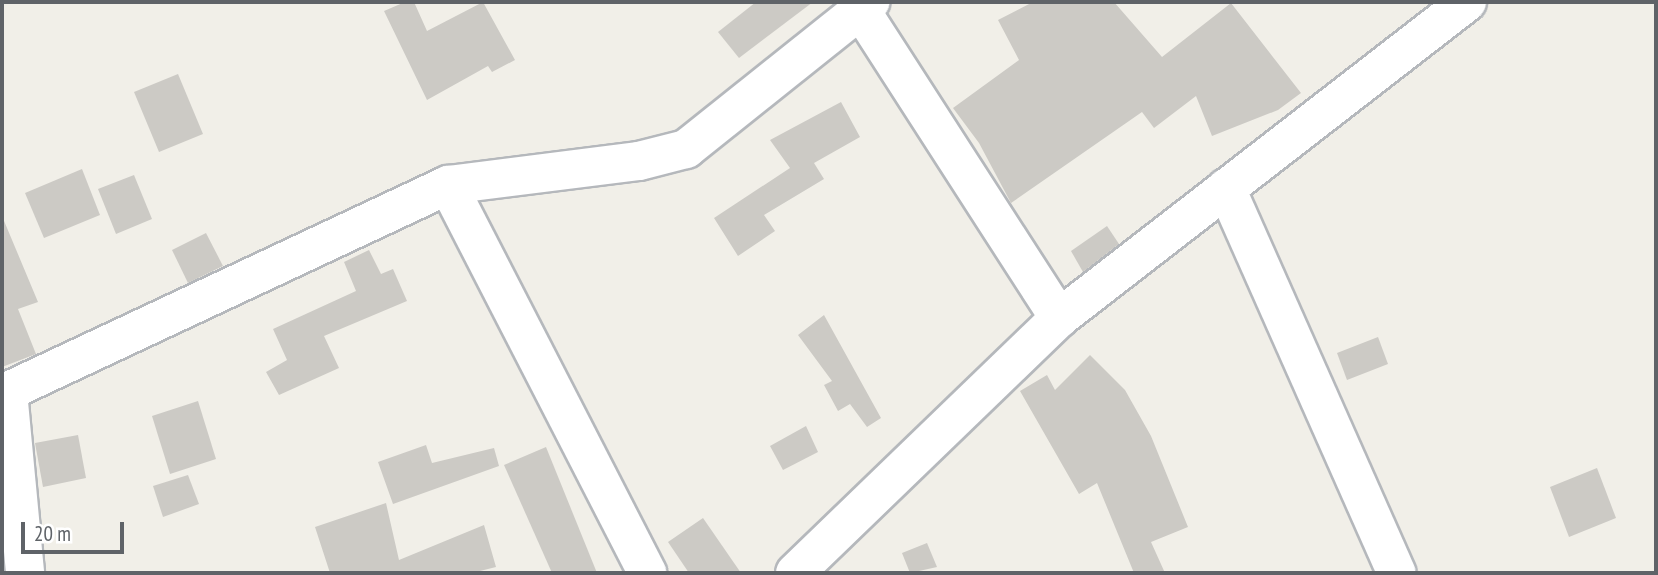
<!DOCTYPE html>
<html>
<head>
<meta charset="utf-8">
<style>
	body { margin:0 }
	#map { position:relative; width:1658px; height:575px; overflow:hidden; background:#f1efe8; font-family:"PT Sans Narrow",sans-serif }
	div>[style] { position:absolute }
	.building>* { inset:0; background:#cccac5 }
	.roads { filter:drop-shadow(2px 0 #b5b8bc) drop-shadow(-2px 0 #b5b8bc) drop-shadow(0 2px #b5b8bc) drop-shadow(0 -2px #b5b8bc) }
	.minor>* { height:38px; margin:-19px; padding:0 19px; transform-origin:19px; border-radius:19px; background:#fff }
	span { translate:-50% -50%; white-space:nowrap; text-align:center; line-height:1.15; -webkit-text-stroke:5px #fff; paint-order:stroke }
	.frame { position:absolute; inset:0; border:4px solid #5f6368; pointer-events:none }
	.scale { position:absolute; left:21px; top:522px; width:103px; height:32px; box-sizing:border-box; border:4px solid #5f6368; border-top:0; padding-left:9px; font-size:21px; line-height:24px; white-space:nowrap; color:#5f6368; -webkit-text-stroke:5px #fff; paint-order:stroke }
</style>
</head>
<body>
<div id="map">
	<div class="building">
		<div style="clip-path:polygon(405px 2px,414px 2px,427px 31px,483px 2px,515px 60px,492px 72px,488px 66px,427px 100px,384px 11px)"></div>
		<div style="clip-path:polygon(756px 2px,813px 2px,739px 58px,718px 32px)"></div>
		<div style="clip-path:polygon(1033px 2px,1114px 2px,1162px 57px,1231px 3px,1301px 93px,1278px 110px,1212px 136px,1196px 96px,1154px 128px,1142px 112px,1011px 203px,979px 143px,953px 108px,1019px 60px,998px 20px)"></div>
		<div style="clip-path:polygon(178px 74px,203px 134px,159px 152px,134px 92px)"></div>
		<div style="clip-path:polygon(841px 102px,860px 137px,814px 163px,824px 179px,764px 215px,775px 231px,738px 256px,714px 218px,790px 168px,770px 140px)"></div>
		<div style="clip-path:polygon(82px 169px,100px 215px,44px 238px,25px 193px)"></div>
		<div style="clip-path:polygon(134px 175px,152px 219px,116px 234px,98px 189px)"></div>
		<div style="clip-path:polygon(2px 216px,38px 302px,18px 309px,36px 354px,2px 367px)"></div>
		<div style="clip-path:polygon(1107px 226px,1119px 244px,1083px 272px,1071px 251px)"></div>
		<div style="clip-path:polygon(206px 233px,223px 266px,188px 283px,172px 250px)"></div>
		<div style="clip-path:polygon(369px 250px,381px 274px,393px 269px,407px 301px,324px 336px,339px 368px,279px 395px,266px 372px,287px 360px,273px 329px,356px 291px,344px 262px)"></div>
		<div style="clip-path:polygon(824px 315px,881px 418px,867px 427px,850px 404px,838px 411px,824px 385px,832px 381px,798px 335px)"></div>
		<div style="clip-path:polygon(1378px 337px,1388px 364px,1347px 380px,1337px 353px)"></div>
		<div style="clip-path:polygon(1090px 355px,1125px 390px,1151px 436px,1188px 527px,1151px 542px,1165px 573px,1134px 573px,1097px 483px,1079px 494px,1020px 391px,1047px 375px,1055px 390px)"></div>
		<div style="clip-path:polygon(198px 401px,216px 459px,170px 474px,152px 416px)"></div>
		<div style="clip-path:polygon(806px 426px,818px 452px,783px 470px,770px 446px)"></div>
		<div style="clip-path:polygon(78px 435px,86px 478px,43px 487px,35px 443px)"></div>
		<div style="clip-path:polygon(426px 445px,432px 463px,494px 448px,499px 466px,393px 504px,378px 462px)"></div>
		<div style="clip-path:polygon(546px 447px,597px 573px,552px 573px,504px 465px)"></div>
		<div style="clip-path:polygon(1597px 468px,1616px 518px,1569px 537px,1550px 487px)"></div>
		<div style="clip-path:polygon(188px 475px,199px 504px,163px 517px,153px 486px)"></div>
		<div style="clip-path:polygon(386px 503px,399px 560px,484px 525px,496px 567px,472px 573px,330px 573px,315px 527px)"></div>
		<div style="clip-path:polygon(703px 518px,741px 573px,689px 573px,668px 542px)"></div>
		<div style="clip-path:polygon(927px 543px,937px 567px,910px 573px,902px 553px)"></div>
	</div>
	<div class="roads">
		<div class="minor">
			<div style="left:860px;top:9px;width:368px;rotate:57.2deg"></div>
			<div style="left:448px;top:185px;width:436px;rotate:62.8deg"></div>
			<div style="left:1226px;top:188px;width:421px;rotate:66.1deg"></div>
			<div style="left:8px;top:392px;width:182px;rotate:84.6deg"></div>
			<div style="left:2px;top:394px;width:493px;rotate:-25.1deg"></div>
			<div style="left:448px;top:185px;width:193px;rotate:-7.2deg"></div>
			<div style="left:639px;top:161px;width:49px;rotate:-14.3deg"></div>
			<div style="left:686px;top:149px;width:236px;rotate:-38.6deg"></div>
			<div style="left:795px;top:573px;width:367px;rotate:-44deg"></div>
			<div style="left:1059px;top:318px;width:516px;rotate:-37.76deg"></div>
		</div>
	</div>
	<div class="frame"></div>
	<div class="scale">20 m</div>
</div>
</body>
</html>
